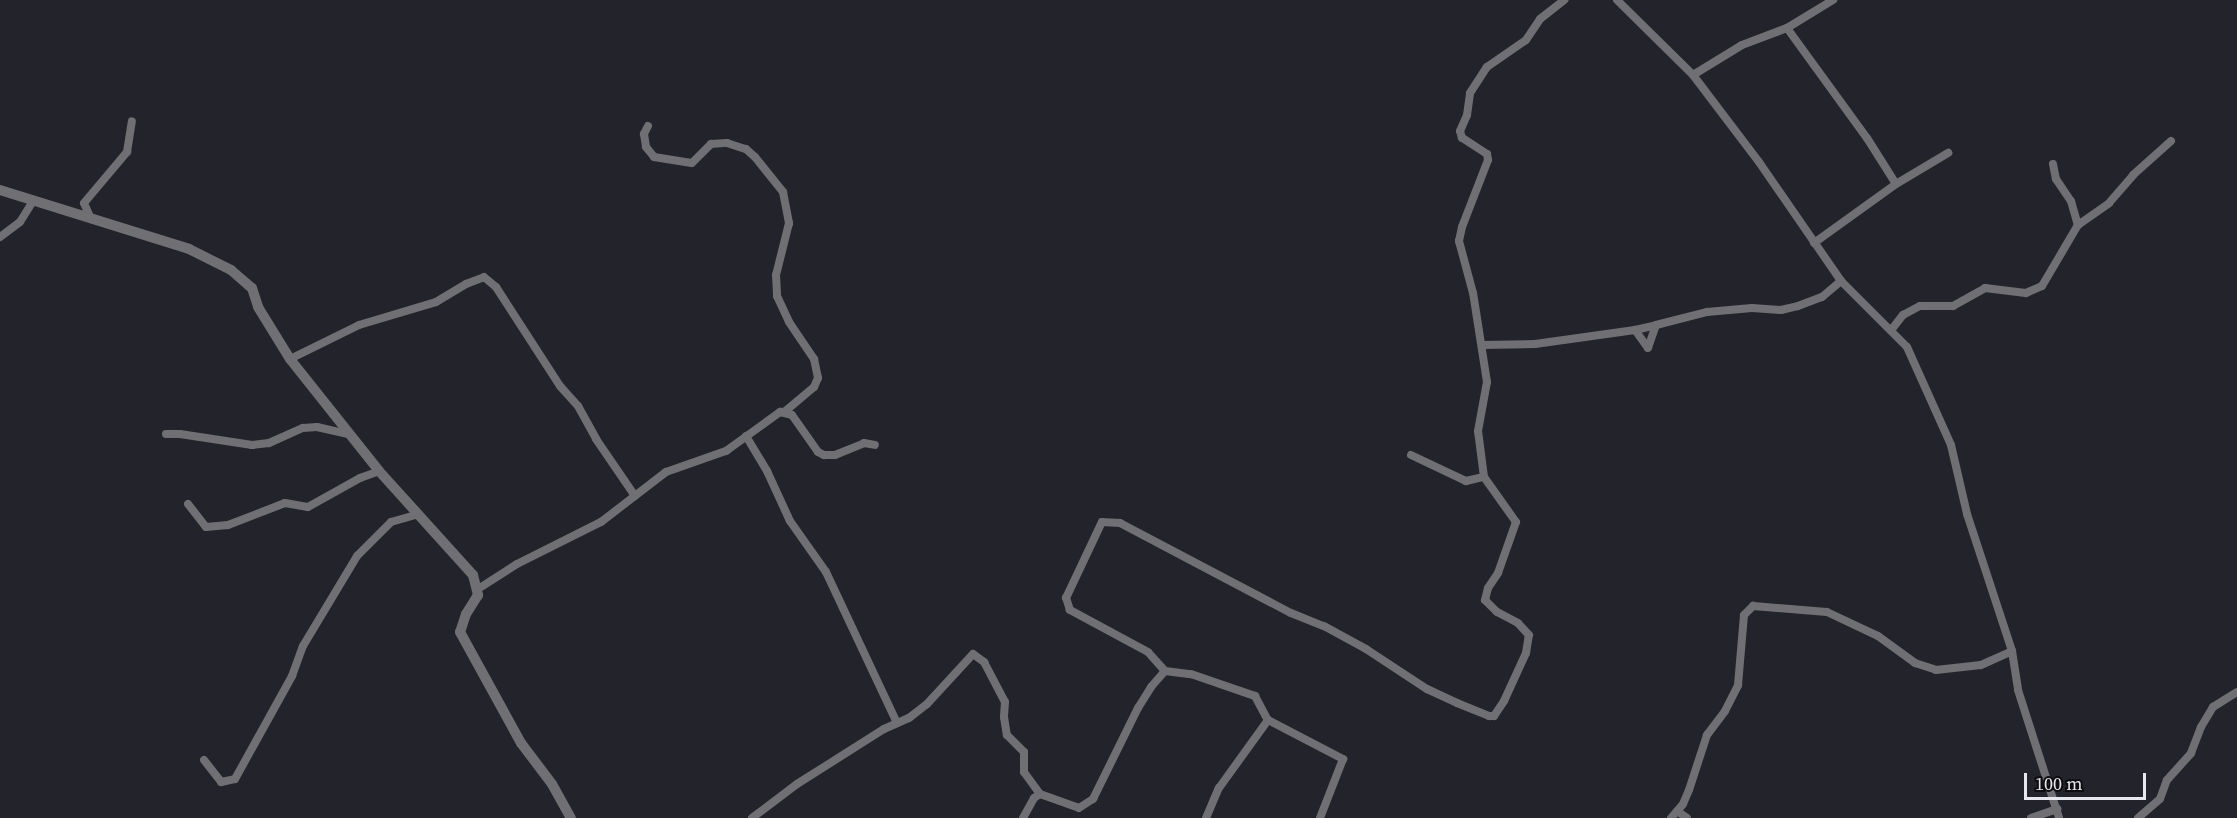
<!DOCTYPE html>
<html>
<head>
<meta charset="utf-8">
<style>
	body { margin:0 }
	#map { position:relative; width:2237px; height:818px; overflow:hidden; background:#23232b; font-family:"Source Serif 4",serif }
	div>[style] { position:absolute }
	.minor>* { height:8px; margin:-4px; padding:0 4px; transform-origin:4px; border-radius:4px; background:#6f6f74 }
	.tertiary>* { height:10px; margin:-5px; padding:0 5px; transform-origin:5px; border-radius:5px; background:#6f6f74 }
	span { translate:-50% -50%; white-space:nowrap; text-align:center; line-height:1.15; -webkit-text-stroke:4.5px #0d0d10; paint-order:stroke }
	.scale { position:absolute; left:2024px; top:773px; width:122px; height:27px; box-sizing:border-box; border:3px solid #e7e7ed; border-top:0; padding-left:8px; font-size:18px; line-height:21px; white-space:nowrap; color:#e7e7ed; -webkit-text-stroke:4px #0d0d10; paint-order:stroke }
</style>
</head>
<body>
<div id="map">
	<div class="minor">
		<div style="left:1617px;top:0;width:107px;rotate:44.6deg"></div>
		<div style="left:1693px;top:75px;width:109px;rotate:52.8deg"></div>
		<div style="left:1759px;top:162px;width:145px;rotate:55.4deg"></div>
		<div style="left:1841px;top:281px;width:93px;rotate:45deg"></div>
		<div style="left:1907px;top:347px;width:107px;rotate:65.8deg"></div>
		<div style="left:1951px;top:445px;width:71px;rotate:76.9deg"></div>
		<div style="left:1967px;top:514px;width:144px;rotate:71.8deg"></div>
		<div style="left:2012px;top:651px;width:39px;rotate:81deg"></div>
		<div style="left:2018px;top:690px;width:134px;rotate:72.2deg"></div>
		<div style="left:1787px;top:28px;width:54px;rotate:-31.3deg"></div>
		<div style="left:1693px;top:75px;width:57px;rotate:-31.5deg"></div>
		<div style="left:1742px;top:45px;width:48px;rotate:-20.7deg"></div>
		<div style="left:1787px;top:28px;width:136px;rotate:54deg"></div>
		<div style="left:1867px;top:138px;width:54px;rotate:57.8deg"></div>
		<div style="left:648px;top:126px;width:9px;rotate:117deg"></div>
		<div style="left:644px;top:134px;width:13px;rotate:81deg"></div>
		<div style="left:646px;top:147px;width:13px;rotate:51deg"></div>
		<div style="left:654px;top:157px;width:38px;rotate:9deg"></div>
		<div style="left:692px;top:163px;width:27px;rotate:-45deg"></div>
		<div style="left:711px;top:144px;width:16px;rotate:-4deg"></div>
		<div style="left:727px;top:143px;width:20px;rotate:18deg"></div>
		<div style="left:746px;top:149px;width:12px;rotate:42deg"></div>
		<div style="left:755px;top:157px;width:45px;rotate:51.3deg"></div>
		<div style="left:783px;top:192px;width:32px;rotate:79deg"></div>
		<div style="left:789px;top:223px;width:54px;rotate:104deg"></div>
		<div style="left:776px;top:275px;width:21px;rotate:87deg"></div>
		<div style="left:777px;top:296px;width:29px;rotate:65deg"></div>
		<div style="left:789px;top:322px;width:45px;rotate:56deg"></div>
		<div style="left:814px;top:359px;width:19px;rotate:78deg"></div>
		<div style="left:818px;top:378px;width:10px;rotate:114deg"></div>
		<div style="left:814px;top:387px;width:39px;rotate:140deg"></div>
		<div style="left:2053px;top:164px;width:15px;rotate:79deg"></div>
		<div style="left:2056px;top:179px;width:27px;rotate:56deg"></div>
		<div style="left:2071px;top:201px;width:25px;rotate:74deg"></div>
		<div style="left:91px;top:219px;width:17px;rotate:-114deg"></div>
		<div style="left:84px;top:203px;width:67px;rotate:-49.9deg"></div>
		<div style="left:127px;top:152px;width:31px;rotate:-81deg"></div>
		<div style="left:0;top:237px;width:25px;rotate:-37deg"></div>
		<div style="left:20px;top:222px;width:26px;rotate:-58deg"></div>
		<div style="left:1814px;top:243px;width:101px;rotate:-35.7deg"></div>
		<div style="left:1896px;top:184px;width:61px;rotate:-30.8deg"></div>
		<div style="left:1892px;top:329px;width:18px;rotate:-52deg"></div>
		<div style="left:1903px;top:315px;width:19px;rotate:-28deg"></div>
		<div style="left:1920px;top:306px;width:33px"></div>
		<div style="left:1953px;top:306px;width:37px;rotate:-29deg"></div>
		<div style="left:1985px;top:288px;width:41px;rotate:7deg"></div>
		<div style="left:2026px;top:293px;width:17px;rotate:-24deg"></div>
		<div style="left:2042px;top:286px;width:71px;rotate:-59.5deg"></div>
		<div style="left:2078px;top:225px;width:38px;rotate:-35deg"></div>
		<div style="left:2109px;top:203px;width:37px;rotate:-49deg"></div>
		<div style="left:2133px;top:175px;width:51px;rotate:-41.8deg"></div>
		<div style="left:1635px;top:330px;width:22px;rotate:-13deg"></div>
		<div style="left:1482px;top:345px;width:53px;rotate:-1.1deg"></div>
		<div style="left:1535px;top:344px;width:101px;rotate:-8deg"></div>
		<div style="left:1635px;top:330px;width:22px;rotate:54deg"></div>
		<div style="left:1648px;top:348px;width:24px;rotate:-71deg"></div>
		<div style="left:1656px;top:325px;width:53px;rotate:-14.3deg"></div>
		<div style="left:1707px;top:312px;width:45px;rotate:-5.1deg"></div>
		<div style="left:1752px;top:308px;width:29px;rotate:4deg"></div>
		<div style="left:1781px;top:310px;width:17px;rotate:-13deg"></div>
		<div style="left:1798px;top:306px;width:26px;rotate:-21deg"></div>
		<div style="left:1822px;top:297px;width:25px;rotate:-40deg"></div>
		<div style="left:290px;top:359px;width:77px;rotate:-26.2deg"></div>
		<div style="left:359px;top:325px;width:80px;rotate:-16.6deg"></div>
		<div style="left:436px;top:302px;width:35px;rotate:-31deg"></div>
		<div style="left:466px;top:284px;width:19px;rotate:-21deg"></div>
		<div style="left:484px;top:277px;width:16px;rotate:40deg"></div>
		<div style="left:496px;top:287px;width:118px;rotate:57.1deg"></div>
		<div style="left:560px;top:386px;width:27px;rotate:48deg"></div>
		<div style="left:578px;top:406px;width:38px;rotate:61deg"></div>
		<div style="left:596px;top:439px;width:69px;rotate:55.6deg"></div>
		<div style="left:166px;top:434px;width:14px"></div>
		<div style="left:180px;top:434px;width:73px;rotate:8.7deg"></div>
		<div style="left:252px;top:445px;width:17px;rotate:-7deg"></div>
		<div style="left:269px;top:443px;width:37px;rotate:-24deg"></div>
		<div style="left:303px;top:428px;width:14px;rotate:-4deg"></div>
		<div style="left:317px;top:427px;width:32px;rotate:13deg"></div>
		<div style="left:746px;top:436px;width:41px;rotate:59deg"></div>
		<div style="left:767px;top:471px;width:55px;rotate:65.3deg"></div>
		<div style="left:790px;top:521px;width:62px;rotate:54.8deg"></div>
		<div style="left:826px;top:572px;width:167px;rotate:64.8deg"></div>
		<div style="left:1411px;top:455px;width:61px;rotate:25.3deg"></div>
		<div style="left:1466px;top:481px;width:18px;rotate:-13deg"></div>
		<div style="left:188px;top:504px;width:29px;rotate:52deg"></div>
		<div style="left:206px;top:527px;width:22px;rotate:-5deg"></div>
		<div style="left:228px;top:525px;width:61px;rotate:-21.1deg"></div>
		<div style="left:285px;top:503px;width:23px;rotate:10deg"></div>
		<div style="left:308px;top:507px;width:60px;rotate:-29.1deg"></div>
		<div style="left:360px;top:478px;width:20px;rotate:-20deg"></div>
		<div style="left:478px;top:589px;width:46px;rotate:-32.7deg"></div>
		<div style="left:517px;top:564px;width:94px;rotate:-26.6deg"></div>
		<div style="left:601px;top:522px;width:82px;rotate:-37.6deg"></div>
		<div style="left:666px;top:472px;width:64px;rotate:-19.3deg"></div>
		<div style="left:726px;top:451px;width:67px;rotate:-35.8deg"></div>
		<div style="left:780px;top:412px;width:12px;rotate:14deg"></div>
		<div style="left:792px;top:415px;width:45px;rotate:54.9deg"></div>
		<div style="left:818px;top:452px;width:7px;rotate:27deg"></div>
		<div style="left:824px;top:455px;width:11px"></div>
		<div style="left:835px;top:455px;width:31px;rotate:-22deg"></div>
		<div style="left:864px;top:443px;width:11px;rotate:10deg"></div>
		<div style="left:1165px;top:671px;width:25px;rotate:-132deg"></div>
		<div style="left:1148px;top:652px;width:89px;rotate:-151.7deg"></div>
		<div style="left:1070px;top:610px;width:13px;rotate:-108deg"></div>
		<div style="left:1066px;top:598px;width:84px;rotate:-64.7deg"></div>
		<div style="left:1102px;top:522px;width:18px;rotate:3deg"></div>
		<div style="left:1120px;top:523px;width:193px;rotate:27.8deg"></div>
		<div style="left:1291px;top:613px;width:35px;rotate:22deg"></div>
		<div style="left:1324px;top:626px;width:48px;rotate:28.7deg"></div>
		<div style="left:1366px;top:649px;width:73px;rotate:33.3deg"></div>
		<div style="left:1427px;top:689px;width:33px;rotate:25deg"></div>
		<div style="left:1457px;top:703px;width:35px;rotate:22deg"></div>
		<div style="left:1489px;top:716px;width:5px"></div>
		<div style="left:1494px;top:716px;width:18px;rotate:-56deg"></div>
		<div style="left:1504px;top:701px;width:53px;rotate:-65.4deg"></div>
		<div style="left:1526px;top:653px;width:18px;rotate:-81deg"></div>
		<div style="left:1529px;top:635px;width:16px;rotate:-133deg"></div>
		<div style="left:1518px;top:623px;width:24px;rotate:-152deg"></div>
		<div style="left:1497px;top:612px;width:17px;rotate:-135deg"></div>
		<div style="left:1485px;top:600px;width:12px;rotate:-76deg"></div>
		<div style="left:1488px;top:588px;width:18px;rotate:-56deg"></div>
		<div style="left:1498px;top:573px;width:54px;rotate:-70.6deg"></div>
		<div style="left:1516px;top:522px;width:55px;rotate:-125.4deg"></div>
		<div style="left:1484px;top:477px;width:46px;rotate:-97.4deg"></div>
		<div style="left:1478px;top:431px;width:50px;rotate:-79.6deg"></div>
		<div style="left:1487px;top:382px;width:90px;rotate:-98.9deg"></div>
		<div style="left:1473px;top:293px;width:54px;rotate:-105.1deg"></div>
		<div style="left:1459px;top:241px;width:14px;rotate:-78deg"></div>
		<div style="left:1462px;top:227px;width:72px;rotate:-68.8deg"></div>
		<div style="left:1488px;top:160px;width:6px;rotate:-99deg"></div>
		<div style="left:1487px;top:154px;width:30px;rotate:-147deg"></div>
		<div style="left:1462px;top:138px;width:7px;rotate:-106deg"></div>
		<div style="left:1460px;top:131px;width:17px;rotate:-66deg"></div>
		<div style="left:1467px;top:115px;width:22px;rotate:-82deg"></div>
		<div style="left:1470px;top:93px;width:31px;rotate:-57deg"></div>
		<div style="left:1487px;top:67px;width:47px;rotate:-34.7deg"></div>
		<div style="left:1526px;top:40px;width:25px;rotate:-56deg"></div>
		<div style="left:1540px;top:19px;width:31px;rotate:-38deg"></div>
		<div style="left:204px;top:760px;width:28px;rotate:52deg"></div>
		<div style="left:221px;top:782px;width:14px;rotate:-12deg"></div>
		<div style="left:235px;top:779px;width:118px;rotate:-61deg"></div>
		<div style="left:292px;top:676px;width:32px;rotate:-70deg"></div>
		<div style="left:303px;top:646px;width:105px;rotate:-59deg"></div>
		<div style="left:357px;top:556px;width:48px;rotate:-45deg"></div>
		<div style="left:391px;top:522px;width:29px;rotate:-16deg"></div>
		<div style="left:1677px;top:811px;width:12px;rotate:35deg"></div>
		<div style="left:752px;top:818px;width:56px;rotate:-37.1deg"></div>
		<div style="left:797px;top:784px;width:103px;rotate:-32.3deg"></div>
		<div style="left:884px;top:729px;width:27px;rotate:-24deg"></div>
		<div style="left:909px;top:718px;width:23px;rotate:-38deg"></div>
		<div style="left:927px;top:704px;width:68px;rotate:-47.4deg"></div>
		<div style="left:973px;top:654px;width:14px;rotate:36deg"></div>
		<div style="left:984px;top:662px;width:45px;rotate:62.3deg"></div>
		<div style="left:1005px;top:702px;width:15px;rotate:94deg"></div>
		<div style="left:1004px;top:717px;width:18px;rotate:81deg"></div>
		<div style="left:1007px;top:735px;width:24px;rotate:45deg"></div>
		<div style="left:1024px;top:752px;width:20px;rotate:90deg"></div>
		<div style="left:1024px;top:772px;width:27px;rotate:54deg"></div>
		<div style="left:1023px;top:818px;width:23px;rotate:-61deg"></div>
		<div style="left:1034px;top:798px;width:7px;rotate:-34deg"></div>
		<div style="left:1040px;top:794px;width:41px;rotate:19.7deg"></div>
		<div style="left:1079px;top:808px;width:17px;rotate:-33deg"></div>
		<div style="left:1093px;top:799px;width:102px;rotate:-63.7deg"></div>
		<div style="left:1138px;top:708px;width:25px;rotate:-58deg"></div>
		<div style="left:1151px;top:687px;width:21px;rotate:-49deg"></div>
		<div style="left:1165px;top:671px;width:26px;rotate:7deg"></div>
		<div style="left:1191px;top:674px;width:68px;rotate:19deg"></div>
		<div style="left:1255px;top:696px;width:27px;rotate:62deg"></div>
		<div style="left:1268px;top:720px;width:85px;rotate:27.5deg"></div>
		<div style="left:1343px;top:759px;width:63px;rotate:111.3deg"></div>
		<div style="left:1206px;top:818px;width:33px;rotate:-67deg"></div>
		<div style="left:1219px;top:788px;width:84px;rotate:-54.2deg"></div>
		<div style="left:1671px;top:818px;width:18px;rotate:-49deg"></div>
		<div style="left:1683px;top:804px;width:15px;rotate:-67deg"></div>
		<div style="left:1689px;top:790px;width:58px;rotate:-71.9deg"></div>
		<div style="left:1707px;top:735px;width:30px;rotate:-53deg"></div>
		<div style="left:1725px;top:711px;width:29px;rotate:-63deg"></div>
		<div style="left:1738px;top:685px;width:70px;rotate:-85.1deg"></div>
		<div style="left:1744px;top:615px;width:13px;rotate:-45deg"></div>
		<div style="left:1753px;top:606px;width:74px;rotate:4.6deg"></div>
		<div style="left:1827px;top:612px;width:56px;rotate:25.2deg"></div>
		<div style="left:1878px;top:636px;width:46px;rotate:36.1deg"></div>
		<div style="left:1915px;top:663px;width:22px;rotate:18deg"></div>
		<div style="left:1936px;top:670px;width:45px;rotate:-6.3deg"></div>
		<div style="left:1981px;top:665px;width:34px;rotate:-24deg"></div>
		<div style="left:2031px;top:818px;width:28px;rotate:-19deg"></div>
		<div style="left:2138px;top:818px;width:29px;rotate:-41deg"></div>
		<div style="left:2160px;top:799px;width:20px;rotate:-70deg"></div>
		<div style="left:2167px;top:780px;width:36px;rotate:-48deg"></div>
		<div style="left:2191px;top:753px;width:28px;rotate:-69deg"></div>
		<div style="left:2201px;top:727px;width:23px;rotate:-59deg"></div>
		<div style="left:2213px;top:707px;width:28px;rotate:-32deg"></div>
	</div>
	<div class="tertiary">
		<div style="left:0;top:190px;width:198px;rotate:17.3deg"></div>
		<div style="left:189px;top:249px;width:47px;rotate:26.6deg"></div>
		<div style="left:231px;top:270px;width:28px;rotate:41deg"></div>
		<div style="left:252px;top:288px;width:20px;rotate:72deg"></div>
		<div style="left:258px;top:307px;width:61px;rotate:58.4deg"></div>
		<div style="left:290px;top:359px;width:143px;rotate:51.5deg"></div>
		<div style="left:379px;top:471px;width:140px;rotate:47.9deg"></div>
		<div style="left:473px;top:575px;width:21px;rotate:76deg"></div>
		<div style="left:478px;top:595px;width:22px;rotate:122deg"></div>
		<div style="left:466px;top:614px;width:19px;rotate:108deg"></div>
		<div style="left:460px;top:632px;width:127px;rotate:61.2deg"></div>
		<div style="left:521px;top:743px;width:51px;rotate:52.9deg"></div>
		<div style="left:552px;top:784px;width:39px;rotate:61deg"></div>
	</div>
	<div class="scale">100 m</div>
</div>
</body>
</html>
